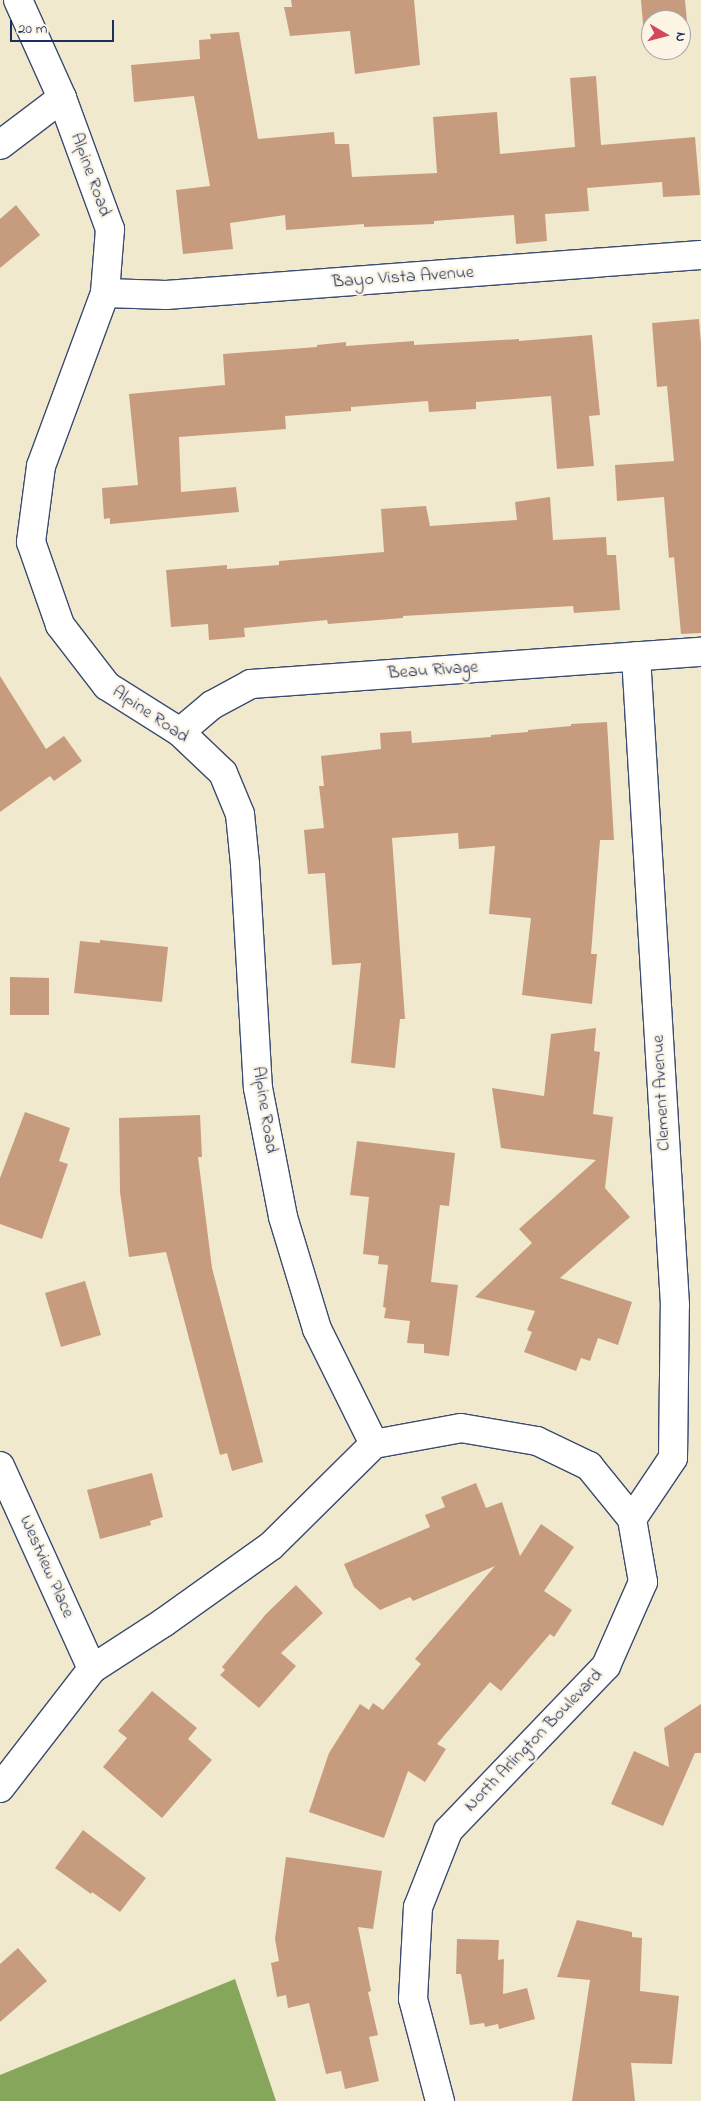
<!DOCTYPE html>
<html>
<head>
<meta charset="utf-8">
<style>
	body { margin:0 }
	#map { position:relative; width:701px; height:2101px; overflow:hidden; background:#f1e9ce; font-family:"Indie Flower",sans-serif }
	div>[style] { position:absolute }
	.forest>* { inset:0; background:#86a75b }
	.building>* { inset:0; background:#c79c7e }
	.roads { filter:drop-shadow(1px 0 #3b4b6f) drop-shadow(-1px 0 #3b4b6f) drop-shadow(0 1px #3b4b6f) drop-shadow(0 -1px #3b4b6f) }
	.street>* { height:28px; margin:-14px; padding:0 14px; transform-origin:14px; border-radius:14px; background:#fff }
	span { translate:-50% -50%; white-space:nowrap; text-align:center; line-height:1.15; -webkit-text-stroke:5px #fcf5e5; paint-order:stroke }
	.street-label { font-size:18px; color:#1b2f5e }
	.north { position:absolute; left:641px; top:10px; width:50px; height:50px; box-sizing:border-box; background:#fcf5e5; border:1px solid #a2a6af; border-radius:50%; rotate:98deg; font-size:14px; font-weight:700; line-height:20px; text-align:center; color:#1b2f5e }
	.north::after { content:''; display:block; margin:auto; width:18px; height:22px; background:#d1495b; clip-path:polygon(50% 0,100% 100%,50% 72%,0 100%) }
	.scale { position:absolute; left:10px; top:20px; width:104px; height:22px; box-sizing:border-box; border:2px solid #1b2f5e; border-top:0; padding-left:6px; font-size:15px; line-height:18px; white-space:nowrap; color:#1b2f5e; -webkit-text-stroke:4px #fcf5e5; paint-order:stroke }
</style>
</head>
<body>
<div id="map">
	<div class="forest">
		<div style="clip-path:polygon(235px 1979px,276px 2101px,0 2101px,0 2075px)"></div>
	</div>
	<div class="building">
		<div style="clip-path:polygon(291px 0,414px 0,420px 65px,355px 74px,350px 31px,290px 36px,284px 7px,292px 7px)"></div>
		<div style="clip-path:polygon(641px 0,685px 0,688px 32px,681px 33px,681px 20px,651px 20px,651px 35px,644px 36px)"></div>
		<div style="clip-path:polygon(239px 32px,258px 139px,334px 132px,335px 144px,349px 144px,352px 177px,437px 173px,433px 117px,497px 112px,500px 154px,575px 147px,570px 78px,596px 76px,601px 145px,695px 137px,700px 195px,663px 197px,662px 182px,587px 188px,589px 211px,545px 214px,547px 241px,516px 244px,514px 215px,434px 221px,434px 224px,364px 227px,364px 224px,286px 230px,285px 215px,230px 223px,233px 249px,183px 254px,176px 190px,210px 186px,194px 96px,134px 102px,131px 65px,200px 59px,199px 40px,211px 39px,210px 34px)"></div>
		<div style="clip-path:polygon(16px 205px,40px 235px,0 268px,0 219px)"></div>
		<div style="clip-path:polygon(699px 319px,701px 343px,701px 633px,681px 634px,674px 557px,669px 558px,664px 497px,617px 501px,615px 465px,674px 461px,667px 386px,657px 387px,652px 323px)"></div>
		<div style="clip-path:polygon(592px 335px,600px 415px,589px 416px,594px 466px,557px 469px,551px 396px,476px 402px,476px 409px,429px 412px,428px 401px,351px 407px,351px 411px,285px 416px,286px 429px,179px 437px,181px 492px,236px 487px,239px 512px,110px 524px,110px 518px,104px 519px,102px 488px,138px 485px,129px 394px,225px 385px,223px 354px,317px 347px,317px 345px,346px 342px,346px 346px,414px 341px,414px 345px,519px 339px,519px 341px)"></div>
		<div style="clip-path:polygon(550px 497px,553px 540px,606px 537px,607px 555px,616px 555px,620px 610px,574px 613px,573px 606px,403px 616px,403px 618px,328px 624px,327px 620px,244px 628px,245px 637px,209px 640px,208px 624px,171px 627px,166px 570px,227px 565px,227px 569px,279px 565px,279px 561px,384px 552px,381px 509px,426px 506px,430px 526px,517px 520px,515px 502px)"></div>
		<div style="clip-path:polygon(0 676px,46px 749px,64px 736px,82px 761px,54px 781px,50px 776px,0 812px)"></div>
		<div style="clip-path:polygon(607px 722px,614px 840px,600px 840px,591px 954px,597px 954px,592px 1004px,522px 995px,531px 918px,489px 914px,495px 846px,459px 849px,458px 833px,392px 838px,405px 1019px,400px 1019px,395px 1068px,351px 1063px,361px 963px,332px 965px,325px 873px,308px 874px,304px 830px,324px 828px,319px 786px,324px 786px,321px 756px,381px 749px,380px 733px,411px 731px,412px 743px,491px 737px,491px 735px,528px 732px,528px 730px,571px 726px,571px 724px)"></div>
		<div style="clip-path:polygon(100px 940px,168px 947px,162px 1002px,74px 993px,80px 941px,100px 943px)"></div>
		<div style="clip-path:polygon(10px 977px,49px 978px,49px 1015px,10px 1015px)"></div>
		<div style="clip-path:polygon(596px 1028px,594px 1051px,600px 1052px,593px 1114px,613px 1117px,605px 1188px,630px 1217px,560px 1278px,632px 1302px,618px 1345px,598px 1338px,590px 1361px,581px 1358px,576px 1371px,524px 1352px,532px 1332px,527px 1330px,535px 1311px,475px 1297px,532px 1243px,519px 1229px,596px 1160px,501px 1148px,492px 1088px,544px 1096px,551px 1034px)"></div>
		<div style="clip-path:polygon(25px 1112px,70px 1128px,59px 1161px,68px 1164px,42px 1239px,0 1224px,0 1178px)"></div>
		<div style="clip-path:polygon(200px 1115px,202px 1157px,198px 1157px,212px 1268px,263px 1462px,232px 1471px,227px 1453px,220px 1455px,166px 1252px,129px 1257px,120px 1192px,119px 1118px)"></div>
		<div style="clip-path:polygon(357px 1141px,455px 1153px,449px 1206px,440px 1205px,431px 1282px,458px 1285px,449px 1356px,424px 1353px,424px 1344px,407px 1343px,410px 1321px,384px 1318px,386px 1308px,383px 1307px,388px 1265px,378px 1264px,379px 1256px,363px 1254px,369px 1197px,350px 1195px)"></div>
		<div style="clip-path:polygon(85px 1281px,101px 1335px,61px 1347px,45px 1293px)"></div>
		<div style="clip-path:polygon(152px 1473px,163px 1517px,150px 1521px,151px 1525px,100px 1539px,87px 1490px)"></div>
		<div style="clip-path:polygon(476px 1483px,486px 1508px,502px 1502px,520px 1556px,541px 1524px,574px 1547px,544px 1591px,572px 1610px,554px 1637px,550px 1634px,501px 1691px,490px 1682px,437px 1744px,446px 1749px,425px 1782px,408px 1771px,384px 1838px,309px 1812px,329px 1753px,360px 1704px,369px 1710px,373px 1703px,383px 1710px,421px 1664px,415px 1659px,495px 1566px,413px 1601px,410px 1597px,380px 1610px,354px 1587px,344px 1564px,430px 1527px,425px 1515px,445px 1507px,441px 1497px)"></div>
		<div style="clip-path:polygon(296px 1585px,323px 1613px,281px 1653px,296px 1666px,259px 1708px,220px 1675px,225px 1670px,222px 1667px,266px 1614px)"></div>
		<div style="clip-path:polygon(152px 1691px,197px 1728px,188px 1739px,212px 1760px,162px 1818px,103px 1767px,127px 1738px,118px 1731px)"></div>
		<div style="clip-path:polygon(701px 1704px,701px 1753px,695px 1753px,663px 1826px,611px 1804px,634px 1751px,669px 1767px,664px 1728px)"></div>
		<div style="clip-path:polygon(83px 1830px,146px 1878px,120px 1912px,92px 1892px,91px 1894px,55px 1868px)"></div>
		<div style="clip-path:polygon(286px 1857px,382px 1871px,373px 1929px,358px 1927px,371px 1991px,368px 1992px,378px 2035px,369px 2037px,379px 2081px,345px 2089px,341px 2071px,326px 2074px,309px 2003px,288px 2008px,286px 1995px,277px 1997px,271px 1963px,279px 1961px,275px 1939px)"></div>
		<div style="clip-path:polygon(577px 1920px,632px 1932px,632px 1937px,642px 1938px,640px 1991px,679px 1996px,672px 2064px,631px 2063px,635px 2101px,572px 2101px,590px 1980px,557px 1977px)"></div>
		<div style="clip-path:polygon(457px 1939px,499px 1940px,498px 1960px,504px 1959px,503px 1994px,527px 1988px,535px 2019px,499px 2029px,498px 2024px,485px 2027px,484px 2023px,470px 2025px,461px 1974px,456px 1974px)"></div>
		<div style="clip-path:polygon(18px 1948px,47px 1981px,0 2022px,0 1964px)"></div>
	</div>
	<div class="roads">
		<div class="street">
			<div style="left:18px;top:0;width:107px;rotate:65.8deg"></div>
			<div style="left:62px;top:98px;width:140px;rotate:69.9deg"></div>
			<div style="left:110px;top:229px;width:64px;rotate:94.5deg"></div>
			<div style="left:105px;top:293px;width:184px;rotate:110.3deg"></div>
			<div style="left:41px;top:466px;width:77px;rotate:97.5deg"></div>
			<div style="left:31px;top:542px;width:88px;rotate:70.7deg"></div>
			<div style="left:60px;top:625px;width:77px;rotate:52.4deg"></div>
			<div style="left:107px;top:686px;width:86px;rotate:32.2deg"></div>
			<div style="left:180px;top:732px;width:59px;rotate:43.6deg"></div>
			<div style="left:223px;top:773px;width:44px;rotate:67.5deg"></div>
			<div style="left:240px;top:814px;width:50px;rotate:84.3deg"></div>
			<div style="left:245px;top:864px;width:224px;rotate:86.7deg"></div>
			<div style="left:258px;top:1088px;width:131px;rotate:79deg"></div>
			<div style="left:283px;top:1217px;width:117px;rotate:73.1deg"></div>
			<div style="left:317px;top:1329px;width:128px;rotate:63.6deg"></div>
			<div style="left:0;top:145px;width:78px;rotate:-37.2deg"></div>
			<div style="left:105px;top:293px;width:61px;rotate:1.9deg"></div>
			<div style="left:166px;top:295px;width:536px;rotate:-4.28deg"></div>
			<div style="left:180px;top:732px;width:42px;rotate:-40.2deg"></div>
			<div style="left:212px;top:705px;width:44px;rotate:-28.3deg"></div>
			<div style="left:251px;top:684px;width:451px;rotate:-4.1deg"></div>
			<div style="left:0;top:1466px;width:223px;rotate:65.6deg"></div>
			<div style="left:632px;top:1519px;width:73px;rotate:-56.1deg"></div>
			<div style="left:673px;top:1458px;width:153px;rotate:-89.3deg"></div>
			<div style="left:675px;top:1305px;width:650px;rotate:-93.44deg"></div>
			<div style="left:0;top:1788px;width:150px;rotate:-52.3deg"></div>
			<div style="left:92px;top:1669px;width:85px;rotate:-32.9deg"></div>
			<div style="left:163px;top:1623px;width:133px;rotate:-35.5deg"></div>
			<div style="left:271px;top:1546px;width:145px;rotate:-44.7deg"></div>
			<div style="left:374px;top:1444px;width:88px;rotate:-10.4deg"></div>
			<div style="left:461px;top:1428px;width:77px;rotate:9.7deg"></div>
			<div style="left:537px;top:1441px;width:58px;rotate:25.7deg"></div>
			<div style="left:589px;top:1466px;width:68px;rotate:50.9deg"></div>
			<div style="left:632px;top:1519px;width:64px;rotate:80.1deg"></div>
			<div style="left:643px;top:1582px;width:92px;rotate:113.8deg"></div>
			<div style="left:606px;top:1666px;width:228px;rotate:133.8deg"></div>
			<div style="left:448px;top:1831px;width:82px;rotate:111.5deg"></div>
			<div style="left:418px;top:1907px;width:92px;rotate:93.1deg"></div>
			<div style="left:413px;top:1999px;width:106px;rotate:75.2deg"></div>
		</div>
	</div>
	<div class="street-label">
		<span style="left:90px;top:175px;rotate:70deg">Alpine Road</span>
		<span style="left:403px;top:278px;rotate:-4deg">Bayo Vista Avenue</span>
		<span style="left:433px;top:671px;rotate:-4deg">Beau Rivage</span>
		<span style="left:150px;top:715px;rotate:34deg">Alpine Road</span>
		<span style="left:662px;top:1093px;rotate:-93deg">Clement Avenue</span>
		<span style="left:264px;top:1110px;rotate:81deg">Alpine Road</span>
		<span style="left:46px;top:1567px;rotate:66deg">Westview Place</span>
		<span style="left:534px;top:1741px;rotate:-46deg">North Arlington Boulevard</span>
	</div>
	<div class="north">N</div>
	<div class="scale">20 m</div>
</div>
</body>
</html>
